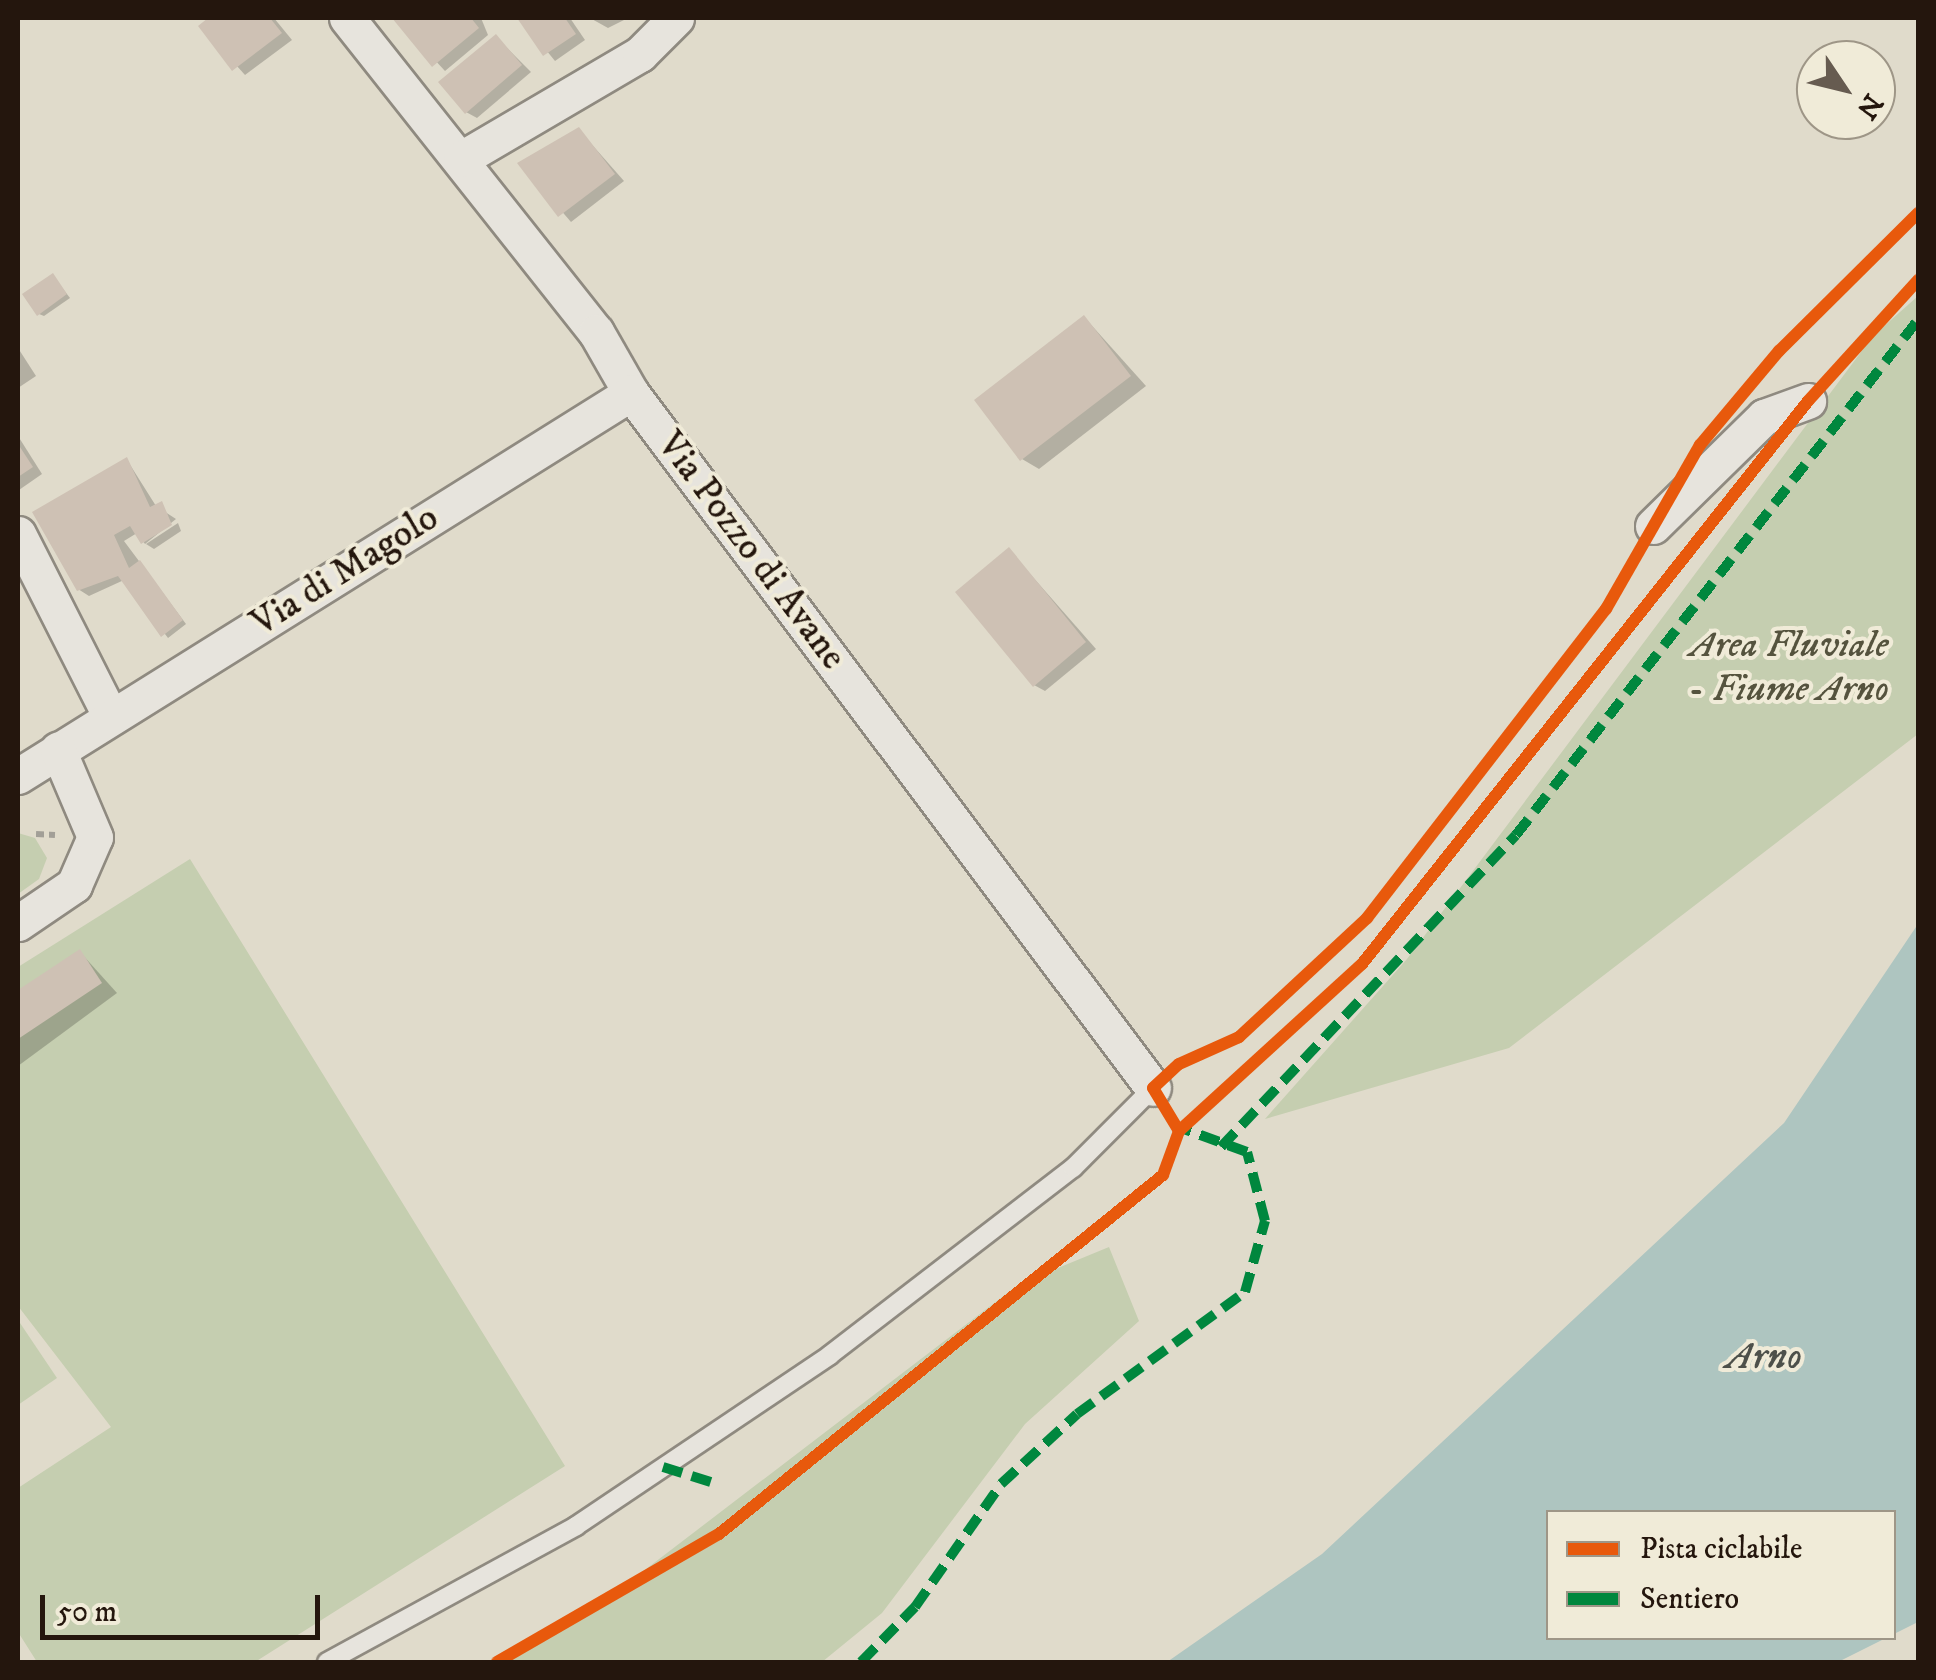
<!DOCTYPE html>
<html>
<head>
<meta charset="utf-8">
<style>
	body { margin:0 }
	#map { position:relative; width:1936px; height:1680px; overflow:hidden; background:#e0dbcb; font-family:"IM FELL DW Pica",serif }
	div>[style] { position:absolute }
	.green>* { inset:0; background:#c5ceb0 }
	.water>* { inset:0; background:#aec5c0 }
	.shadow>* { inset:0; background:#0003 }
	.building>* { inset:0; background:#cec1b4 }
	.path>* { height:6px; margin-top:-3px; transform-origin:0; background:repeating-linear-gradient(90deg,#a29f97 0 8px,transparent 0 13px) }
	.roads { filter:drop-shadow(2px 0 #8f8a80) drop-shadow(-2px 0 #8f8a80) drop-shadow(0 2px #8f8a80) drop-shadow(0 -2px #8f8a80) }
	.lane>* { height:18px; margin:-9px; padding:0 9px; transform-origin:9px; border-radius:9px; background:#e7e4dd }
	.street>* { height:35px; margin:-17.5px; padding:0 17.5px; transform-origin:17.5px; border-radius:17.5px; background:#e7e4dd }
	.quiet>* { height:10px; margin-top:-5px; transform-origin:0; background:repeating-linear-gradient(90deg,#00873e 0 20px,transparent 0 30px) }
	.cycleway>* { height:12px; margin:-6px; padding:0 6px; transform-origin:6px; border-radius:6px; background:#e8590c }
	span { translate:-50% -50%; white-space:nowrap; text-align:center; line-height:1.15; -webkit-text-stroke:8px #f0ebd8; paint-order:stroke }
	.street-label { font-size:38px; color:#24160d }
	.park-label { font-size:38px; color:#55533e; font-style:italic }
	.water-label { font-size:40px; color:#4d504a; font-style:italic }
	.frame { position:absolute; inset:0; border:20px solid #24160d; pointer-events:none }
	.legend { position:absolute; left:1546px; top:1510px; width:350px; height:130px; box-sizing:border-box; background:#f0ebd8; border:2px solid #9e9687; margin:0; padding:12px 18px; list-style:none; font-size:30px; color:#24160d }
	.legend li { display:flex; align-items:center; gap:20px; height:50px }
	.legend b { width:50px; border:2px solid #9e9687 }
	.north { position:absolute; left:1796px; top:40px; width:100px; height:100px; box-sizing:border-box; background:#f0ebd8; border:2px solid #9e9687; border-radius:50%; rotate:125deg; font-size:28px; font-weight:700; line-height:40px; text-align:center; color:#24160d }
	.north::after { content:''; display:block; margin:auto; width:35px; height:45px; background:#665b50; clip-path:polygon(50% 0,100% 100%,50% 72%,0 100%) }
	.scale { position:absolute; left:40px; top:1595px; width:280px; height:45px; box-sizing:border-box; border:5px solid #24160d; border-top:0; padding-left:12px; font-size:30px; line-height:35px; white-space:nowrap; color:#24160d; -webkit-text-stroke:8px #f0ebd8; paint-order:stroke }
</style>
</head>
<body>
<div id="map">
	<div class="green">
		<div style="clip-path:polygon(1918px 296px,1918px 734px,1509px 1048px,1265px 1119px,1407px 959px,1873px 336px)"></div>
		<div style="clip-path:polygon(18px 833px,35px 838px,47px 858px,39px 879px,18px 894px)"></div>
		<div style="clip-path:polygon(190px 859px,565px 1466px,255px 1662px,37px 1662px,18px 1632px,18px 1488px,111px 1427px,18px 1306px,18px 967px)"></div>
		<div style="clip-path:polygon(1109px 1247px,1139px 1321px,1025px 1424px,882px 1613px,822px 1662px,491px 1662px,612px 1595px,1019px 1284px)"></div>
		<div style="clip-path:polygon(18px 1320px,57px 1378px,18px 1405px)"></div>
	</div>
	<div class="water">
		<div style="clip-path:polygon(evenodd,1918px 924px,1918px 1622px,1838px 1662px,1167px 1662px,1322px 1554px,1784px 1123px,1918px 924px,1548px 1512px,1894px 1512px,1894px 1638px,1548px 1638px,1548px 1512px)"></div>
	</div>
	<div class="shadow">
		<div style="clip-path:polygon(211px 18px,274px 18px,292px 40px,245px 75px,201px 26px)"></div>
		<div style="clip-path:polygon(396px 18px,481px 18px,488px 35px,445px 71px)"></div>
		<div style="clip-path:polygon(520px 18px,570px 18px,585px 40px,555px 61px)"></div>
		<div style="clip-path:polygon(590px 18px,628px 18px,608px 28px)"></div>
		<div style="clip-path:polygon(496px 37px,531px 72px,477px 118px,466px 112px)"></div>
		<div style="clip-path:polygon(579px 130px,624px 181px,571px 222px,521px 164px)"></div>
		<div style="clip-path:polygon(53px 276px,70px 298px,44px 316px,39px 314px)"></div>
		<div style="clip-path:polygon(1085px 318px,1146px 386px,1039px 469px,1022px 459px)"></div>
		<div style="clip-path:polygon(18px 348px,36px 376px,18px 388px)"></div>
		<div style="clip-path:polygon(18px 436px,42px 474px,19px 490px,18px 489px)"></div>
		<div style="clip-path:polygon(127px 460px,156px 506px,176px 519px,145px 544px,137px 533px,124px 541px,186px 624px,168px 638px,124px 580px,89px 596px,78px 589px)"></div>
		<div style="clip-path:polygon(178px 523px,181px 531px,154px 549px,146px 544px)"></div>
		<div style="clip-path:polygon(1009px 550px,1096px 649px,1045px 691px,1034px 685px)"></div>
		<div style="clip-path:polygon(80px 952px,117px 993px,18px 1066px,18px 993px)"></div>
	</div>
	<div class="building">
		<div style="clip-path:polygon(208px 18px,270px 18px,282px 33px,232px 71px,198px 26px)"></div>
		<div style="clip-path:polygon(392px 18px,471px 18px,479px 28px,432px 67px)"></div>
		<div style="clip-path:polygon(517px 18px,565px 18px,576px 34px,543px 56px)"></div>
		<div style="clip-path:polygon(496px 34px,522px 65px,465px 114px,438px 82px)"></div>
		<div style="clip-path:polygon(579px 127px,615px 174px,558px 217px,517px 163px)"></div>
		<div style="clip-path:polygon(53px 273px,67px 294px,37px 316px,22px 294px)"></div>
		<div style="clip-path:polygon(1084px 315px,1131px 376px,1020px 461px,974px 400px)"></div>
		<div style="clip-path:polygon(18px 444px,33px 467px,18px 477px)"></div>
		<div style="clip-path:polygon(127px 457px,150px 507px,162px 501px,172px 525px,141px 544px,130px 526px,114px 535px,129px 568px,140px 560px,183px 620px,161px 637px,118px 576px,77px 591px,32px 512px)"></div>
		<div style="clip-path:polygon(1009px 547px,1086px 642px,1033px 687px,955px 592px)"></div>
		<div style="clip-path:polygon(80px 949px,102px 983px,18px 1039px,18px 990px)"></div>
	</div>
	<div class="path">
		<div style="left:36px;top:834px;width:19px;rotate:3deg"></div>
	</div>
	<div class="roads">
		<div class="lane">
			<div style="left:327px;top:1662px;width:284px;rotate:-28.6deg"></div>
			<div style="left:576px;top:1526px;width:306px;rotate:-33.9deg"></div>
			<div style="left:830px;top:1355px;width:307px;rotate:-37.6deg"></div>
			<div style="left:1073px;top:1168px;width:113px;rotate:-45deg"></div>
		</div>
		<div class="street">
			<div style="left:347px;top:18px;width:401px;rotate:51.6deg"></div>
			<div style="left:596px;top:332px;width:70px;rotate:60.2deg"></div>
			<div style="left:631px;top:393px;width:869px;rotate:53.09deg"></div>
			<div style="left:461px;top:159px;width:208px;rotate:-30.4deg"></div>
			<div style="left:640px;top:54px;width:51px;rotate:-45deg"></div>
			<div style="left:1653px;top:526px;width:156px;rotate:-44.5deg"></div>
			<div style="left:1764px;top:417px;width:47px;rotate:-20deg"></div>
			<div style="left:18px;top:534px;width:205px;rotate:63.1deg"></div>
			<div style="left:18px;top:776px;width:723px;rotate:-32deg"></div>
			<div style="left:18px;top:923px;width:68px;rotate:-34.2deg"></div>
			<div style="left:74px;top:885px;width:52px;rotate:-66.4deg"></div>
			<div style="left:95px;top:837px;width:95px;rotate:-113deg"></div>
		</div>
	</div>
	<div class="quiet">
		<div style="left:1221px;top:1147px;width:429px;rotate:-46.6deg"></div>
		<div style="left:1516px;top:835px;width:653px;rotate:-52.03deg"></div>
		<div style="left:663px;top:1467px;width:50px;rotate:17.4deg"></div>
		<div style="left:861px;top:1662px;width:77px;rotate:-45.5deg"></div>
		<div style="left:915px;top:1607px;width:150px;rotate:-55deg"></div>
		<div style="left:1001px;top:1484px;width:103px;rotate:-42.6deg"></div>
		<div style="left:1077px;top:1414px;width:208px;rotate:-36deg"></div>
		<div style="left:1245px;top:1292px;width:74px;rotate:-74.3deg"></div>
		<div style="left:1265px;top:1221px;width:71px;rotate:-104.6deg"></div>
		<div style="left:1247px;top:1152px;width:70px;rotate:-160deg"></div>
	</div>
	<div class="cycleway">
		<div style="left:1179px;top:1131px;width:50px;rotate:-121.2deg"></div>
		<div style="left:1153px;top:1088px;width:35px;rotate:-43deg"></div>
		<div style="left:1179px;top:1064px;width:66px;rotate:-24.2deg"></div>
		<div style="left:1239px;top:1037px;width:175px;rotate:-42.9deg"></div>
		<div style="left:1367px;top:918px;width:391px;rotate:-52.3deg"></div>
		<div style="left:1606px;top:609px;width:189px;rotate:-60.2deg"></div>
		<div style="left:1700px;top:445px;width:123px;rotate:-50deg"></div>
		<div style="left:1779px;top:351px;width:196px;rotate:-44.8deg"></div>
		<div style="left:497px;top:1662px;width:256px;rotate:-30deg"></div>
		<div style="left:719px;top:1534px;width:571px;rotate:-38.96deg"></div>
		<div style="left:1163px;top:1175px;width:47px;rotate:-70deg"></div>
		<div style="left:1179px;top:1131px;width:248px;rotate:-42.4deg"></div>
		<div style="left:1362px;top:964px;width:718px;rotate:-51.61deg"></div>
		<div style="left:1808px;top:401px;width:164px;rotate:-47.7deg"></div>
	</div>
	<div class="street-label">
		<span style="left:751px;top:551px;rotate:53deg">Via Pozzo di Avane</span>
		<span style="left:345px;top:571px;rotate:-32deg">Via di Magolo</span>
	</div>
	<div class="park-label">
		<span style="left:1789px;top:668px">Area Fluviale<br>- Fiume Arno</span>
	</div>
	<div class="water-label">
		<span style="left:1764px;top:1357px">Arno</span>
	</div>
	<div class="frame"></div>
	<ul class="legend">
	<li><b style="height:12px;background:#e8590c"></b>Pista ciclabile</li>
	<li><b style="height:12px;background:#00873e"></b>Sentiero</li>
	</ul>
	<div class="north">N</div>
	<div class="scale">50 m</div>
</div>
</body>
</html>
